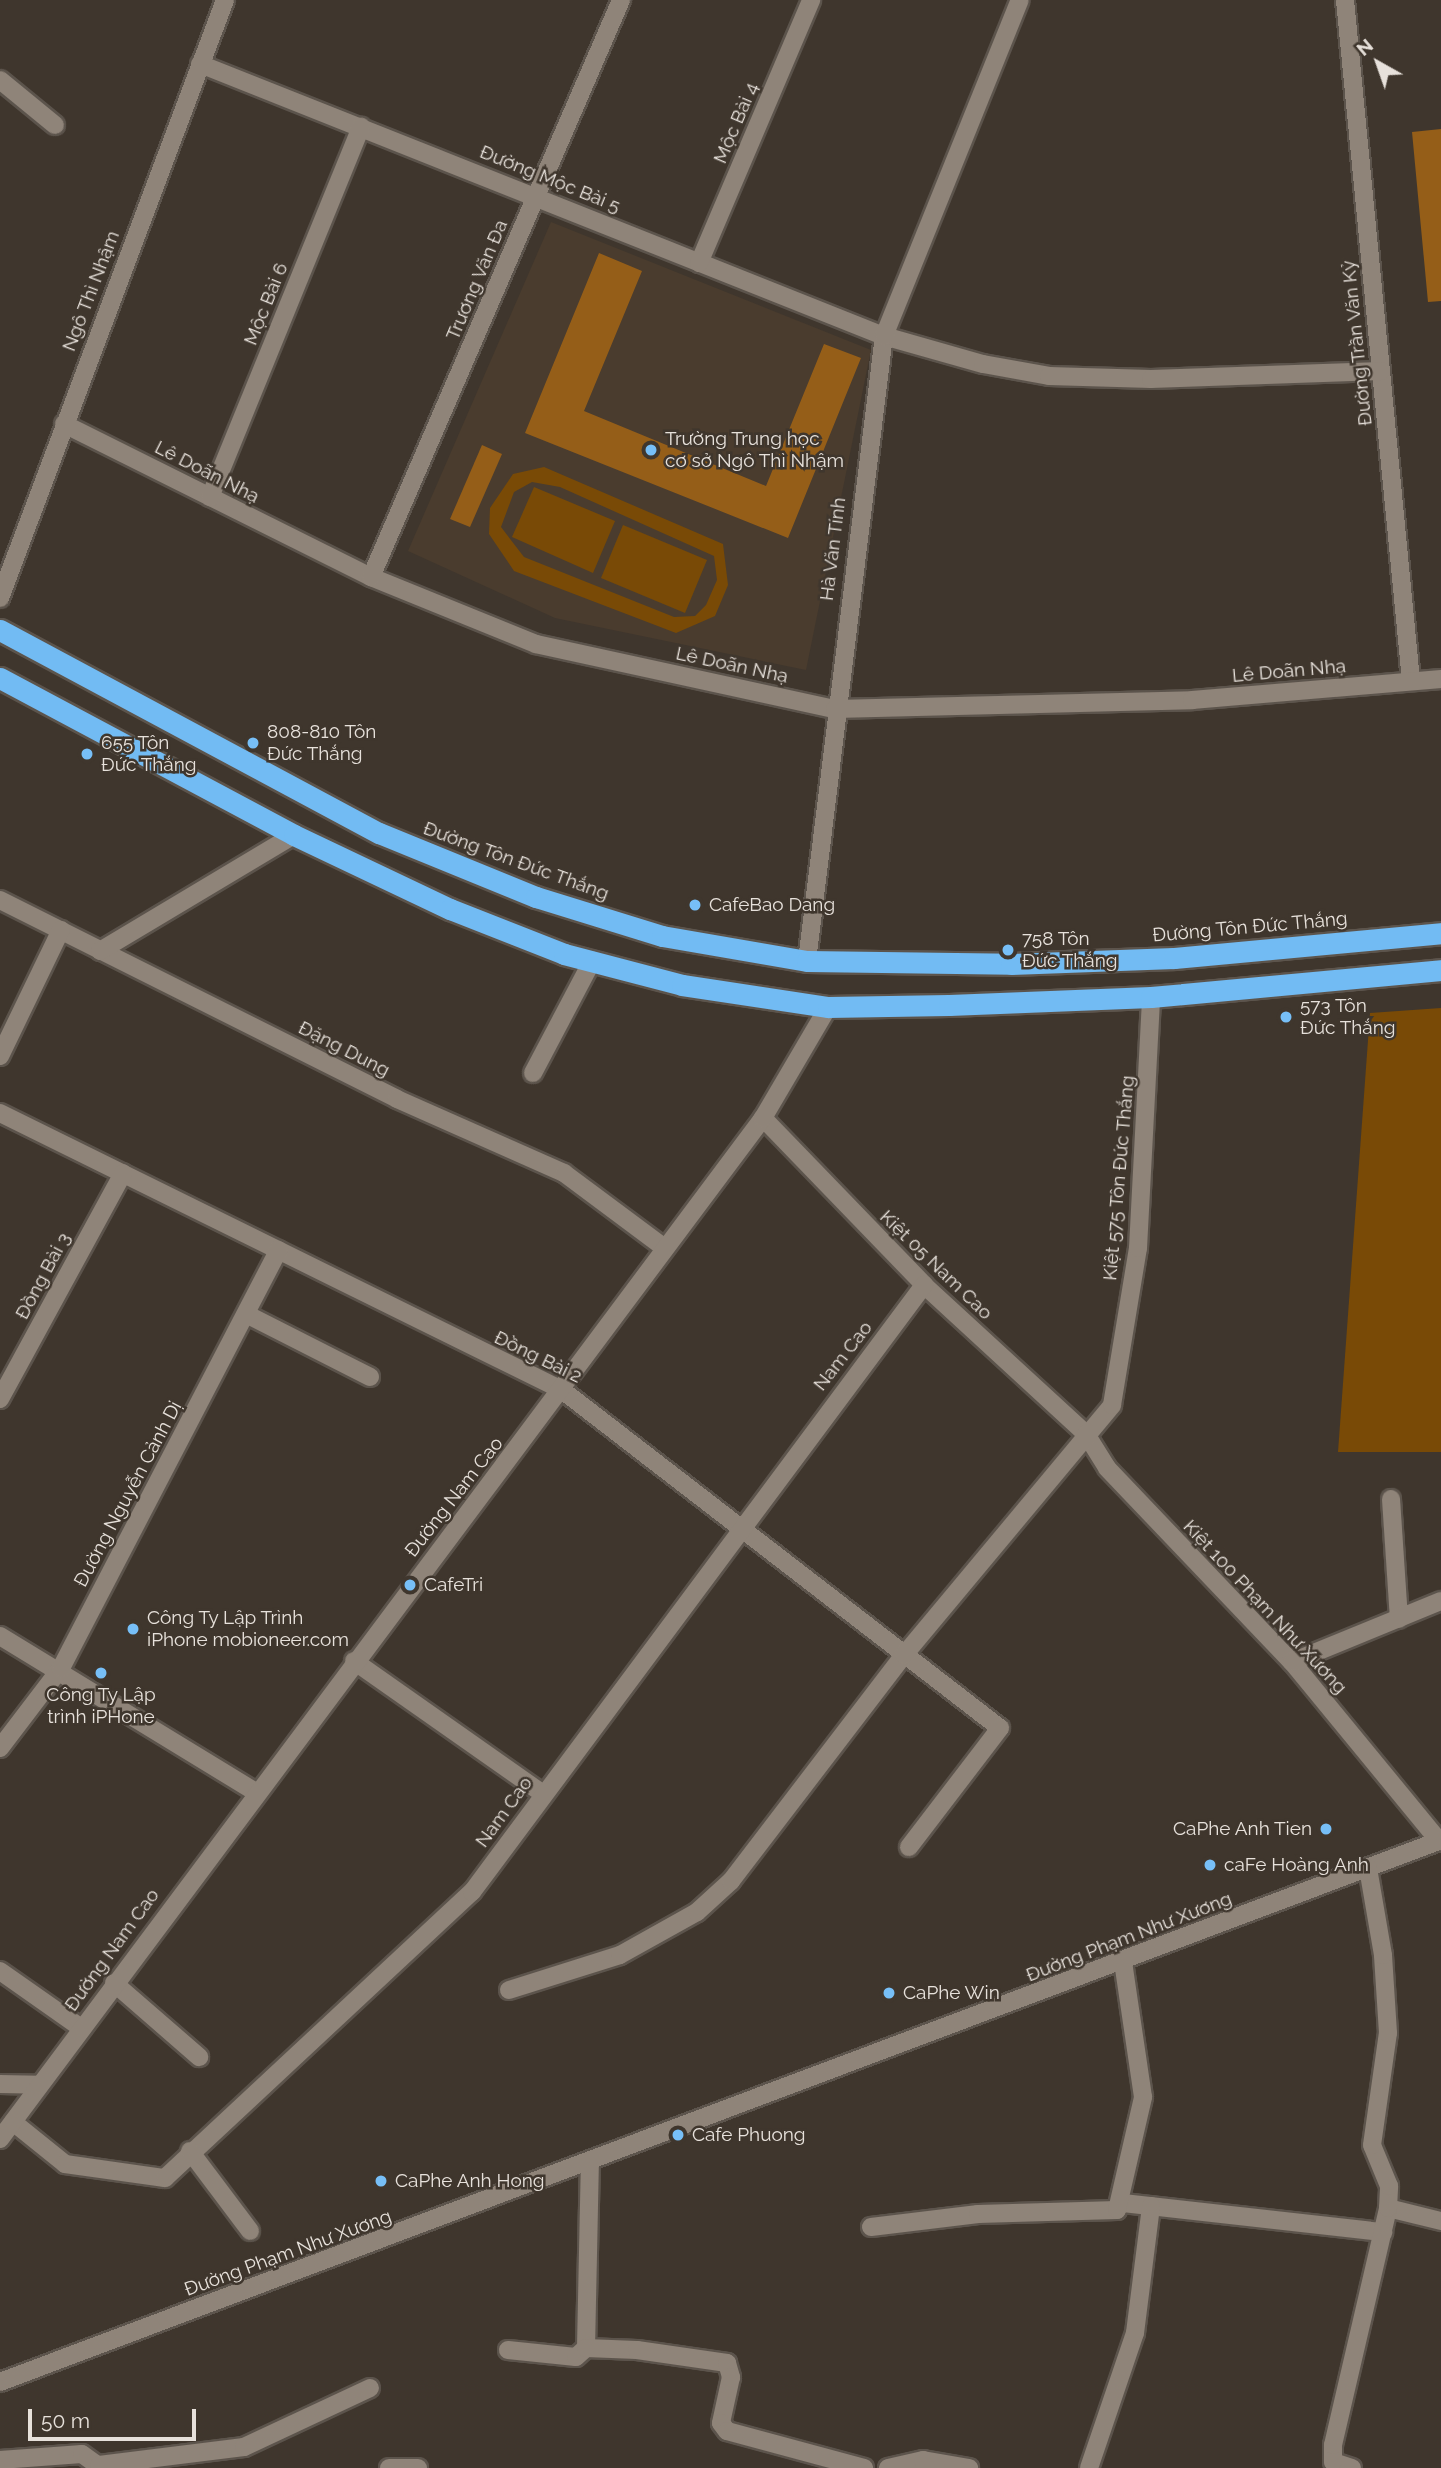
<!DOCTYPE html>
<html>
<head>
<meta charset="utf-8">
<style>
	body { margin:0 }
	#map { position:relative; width:1441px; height:2468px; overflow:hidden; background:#3f362d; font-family:Raleway,sans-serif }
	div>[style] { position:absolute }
	.built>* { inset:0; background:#4a3c2e }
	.green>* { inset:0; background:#794a06 }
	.building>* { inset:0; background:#955e18 }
	.roads { filter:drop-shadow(2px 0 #5c544c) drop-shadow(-2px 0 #5c544c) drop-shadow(0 2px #5c544c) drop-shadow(0 -2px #5c544c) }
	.minor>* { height:18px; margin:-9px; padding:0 9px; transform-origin:9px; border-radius:9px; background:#8f8479 }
	.highway>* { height:21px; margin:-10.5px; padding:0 10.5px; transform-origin:10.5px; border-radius:10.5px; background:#72bbf3 }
	.dots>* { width:19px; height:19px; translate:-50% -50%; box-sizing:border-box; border:4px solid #3f362d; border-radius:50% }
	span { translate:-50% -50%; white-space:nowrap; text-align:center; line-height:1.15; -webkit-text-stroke:5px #3f362d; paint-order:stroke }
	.street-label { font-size:19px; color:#e7e1db }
	.poi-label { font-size:19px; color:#e7e1db }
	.left { translate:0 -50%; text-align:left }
	.right { translate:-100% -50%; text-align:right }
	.north { position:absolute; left:1343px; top:28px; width:70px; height:70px; -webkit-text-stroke:5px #3f362d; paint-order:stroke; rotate:320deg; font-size:19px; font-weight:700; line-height:28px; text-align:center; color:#e7e1db }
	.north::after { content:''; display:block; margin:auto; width:24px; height:32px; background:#e7e1db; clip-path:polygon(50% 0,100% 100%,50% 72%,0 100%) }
	.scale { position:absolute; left:28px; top:2409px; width:168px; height:32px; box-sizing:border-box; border:4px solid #e7e1db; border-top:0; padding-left:9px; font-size:21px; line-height:24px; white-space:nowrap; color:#e7e1db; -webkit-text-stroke:5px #3f362d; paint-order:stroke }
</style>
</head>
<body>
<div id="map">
	<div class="built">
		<div style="clip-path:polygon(551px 222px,871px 350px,806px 670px,555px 618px,408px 551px)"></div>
	</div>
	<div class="green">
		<div style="clip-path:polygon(evenodd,544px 467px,723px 544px,728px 585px,715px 616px,676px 633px,514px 571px,489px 534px,490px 508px,513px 474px,544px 467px,532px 482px,560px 487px,714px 556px,717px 580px,706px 605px,695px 616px,674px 617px,524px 557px,501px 527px,514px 492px,532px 482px)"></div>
		<div style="clip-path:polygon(534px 487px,615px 521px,593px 573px,512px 537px)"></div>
		<div style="clip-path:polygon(623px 525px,707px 560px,685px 613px,601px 578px)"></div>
		<div style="clip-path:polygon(1441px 1008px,1441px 1452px,1338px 1452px,1370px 1013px)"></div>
	</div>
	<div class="building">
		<div style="clip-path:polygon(1441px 129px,1441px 301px,1428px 302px,1412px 132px)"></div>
		<div style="clip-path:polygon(599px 253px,642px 271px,584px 411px,766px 486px,824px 344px,861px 358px,788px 538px,525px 433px)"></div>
		<div style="clip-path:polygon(482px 445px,502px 454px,470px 527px,450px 519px)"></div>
	</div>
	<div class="roads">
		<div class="minor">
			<div style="left:1345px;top:0;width:684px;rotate:84.46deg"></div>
			<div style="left:200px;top:64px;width:736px;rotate:21.69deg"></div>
			<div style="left:884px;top:336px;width:103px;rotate:15.8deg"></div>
			<div style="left:983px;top:364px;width:67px;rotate:10.3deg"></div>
			<div style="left:1049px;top:376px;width:102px;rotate:1.7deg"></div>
			<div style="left:1151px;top:379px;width:230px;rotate:-2deg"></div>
			<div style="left:0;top:80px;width:71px;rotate:39.3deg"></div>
			<div style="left:699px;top:263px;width:286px;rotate:-66.9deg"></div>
			<div style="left:64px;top:424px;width:343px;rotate:26.5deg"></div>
			<div style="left:371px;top:577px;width:178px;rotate:22.1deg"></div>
			<div style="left:536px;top:644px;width:306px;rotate:12.3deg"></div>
			<div style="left:835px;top:709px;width:357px;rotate:-1.4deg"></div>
			<div style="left:1192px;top:700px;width:250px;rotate:-4.8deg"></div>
			<div style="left:210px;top:497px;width:400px;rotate:-67.8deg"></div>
			<div style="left:371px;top:577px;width:629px;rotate:-66.57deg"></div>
			<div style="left:0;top:598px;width:639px;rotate:-69.38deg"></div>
			<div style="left:0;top:900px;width:444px;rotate:26.6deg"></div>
			<div style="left:397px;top:1099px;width:183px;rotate:23.9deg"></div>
			<div style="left:564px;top:1173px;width:122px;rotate:36.7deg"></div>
			<div style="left:100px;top:951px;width:226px;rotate:-30.9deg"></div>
			<div style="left:807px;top:961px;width:630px;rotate:-82.98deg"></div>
			<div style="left:884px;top:336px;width:362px;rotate:-68deg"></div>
			<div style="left:0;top:1056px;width:140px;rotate:-64.2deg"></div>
			<div style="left:533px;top:1073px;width:127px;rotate:-62.2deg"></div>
			<div style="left:0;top:1113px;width:627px;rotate:26.24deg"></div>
			<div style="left:562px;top:1390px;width:553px;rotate:37.66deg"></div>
			<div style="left:1000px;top:1728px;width:150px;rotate:127.4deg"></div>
			<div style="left:763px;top:1118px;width:232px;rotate:46deg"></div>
			<div style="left:924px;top:1285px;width:220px;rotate:42.6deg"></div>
			<div style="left:1086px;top:1434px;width:40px;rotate:58deg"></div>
			<div style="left:1107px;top:1468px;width:268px;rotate:46.4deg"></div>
			<div style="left:1292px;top:1662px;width:232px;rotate:50.6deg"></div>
			<div style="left:246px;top:1314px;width:139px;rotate:26.9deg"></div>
			<div style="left:0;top:1399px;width:257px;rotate:-61.4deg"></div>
			<div style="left:1391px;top:1499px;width:120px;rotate:86.2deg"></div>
			<div style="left:0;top:1636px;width:298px;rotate:31.4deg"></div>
			<div style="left:354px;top:1661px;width:231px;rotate:35.1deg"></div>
			<div style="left:1292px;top:1662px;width:161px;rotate:-22.3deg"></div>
			<div style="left:0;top:1748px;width:101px;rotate:-52.7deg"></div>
			<div style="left:61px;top:1668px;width:471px;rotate:-62.5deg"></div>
			<div style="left:0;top:1971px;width:99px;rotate:35.1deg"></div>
			<div style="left:114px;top:1983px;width:113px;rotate:41deg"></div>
			<div style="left:509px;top:1990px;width:116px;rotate:-17.5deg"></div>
			<div style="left:620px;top:1955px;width:88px;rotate:-29.2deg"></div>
			<div style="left:697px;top:1912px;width:46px;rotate:-42.4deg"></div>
			<div style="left:731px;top:1881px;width:285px;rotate:-52.6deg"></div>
			<div style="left:904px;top:1655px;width:325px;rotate:-50.2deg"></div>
			<div style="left:1112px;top:1405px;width:159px;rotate:-80.6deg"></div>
			<div style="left:1138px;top:1248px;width:251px;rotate:-87deg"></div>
			<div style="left:0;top:2084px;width:39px;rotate:1deg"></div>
			<div style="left:13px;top:2122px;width:67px;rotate:38.9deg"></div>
			<div style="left:65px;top:2164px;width:101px;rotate:8deg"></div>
			<div style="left:165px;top:2178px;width:420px;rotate:-43deg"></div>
			<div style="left:472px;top:1892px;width:757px;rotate:-53.33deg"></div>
			<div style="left:0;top:2139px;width:1275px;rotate:-53.23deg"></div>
			<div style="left:763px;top:1118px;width:129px;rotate:-59.6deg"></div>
			<div style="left:190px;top:2151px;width:100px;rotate:53.1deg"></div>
			<div style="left:1123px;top:2203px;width:262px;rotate:6.4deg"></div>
			<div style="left:1388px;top:2208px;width:55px;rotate:13.8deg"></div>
			<div style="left:871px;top:2227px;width:108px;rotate:-6.9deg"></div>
			<div style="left:978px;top:2214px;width:139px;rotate:-1.6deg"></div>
			<div style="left:1117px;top:2210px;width:116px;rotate:-77deg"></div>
			<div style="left:1143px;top:2097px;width:136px;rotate:-98.4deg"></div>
			<div style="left:586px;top:2348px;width:184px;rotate:-88.8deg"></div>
			<div style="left:508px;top:2350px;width:68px;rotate:5.9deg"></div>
			<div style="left:576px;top:2357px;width:13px;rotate:-42deg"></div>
			<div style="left:586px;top:2348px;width:51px;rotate:2.2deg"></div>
			<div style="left:637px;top:2350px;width:91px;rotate:8.2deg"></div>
			<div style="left:727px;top:2363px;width:15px;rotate:74deg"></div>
			<div style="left:731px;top:2377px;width:47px;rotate:102.3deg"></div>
			<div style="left:721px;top:2423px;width:10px;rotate:53deg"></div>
			<div style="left:727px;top:2431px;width:142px;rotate:15.1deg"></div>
			<div style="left:0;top:2382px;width:1540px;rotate:-20.61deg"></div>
			<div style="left:0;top:2460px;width:82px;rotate:-4.2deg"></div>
			<div style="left:82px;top:2454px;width:24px;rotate:36deg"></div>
			<div style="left:99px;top:2465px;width:146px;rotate:-7.1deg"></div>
			<div style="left:244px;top:2447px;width:139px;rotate:-25.1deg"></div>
			<div style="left:389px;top:2468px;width:29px"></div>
			<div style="left:888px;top:2468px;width:36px;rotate:-13deg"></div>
			<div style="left:923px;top:2460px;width:47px;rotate:9.9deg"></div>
			<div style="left:1089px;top:2468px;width:143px;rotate:-71.2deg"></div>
			<div style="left:1135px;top:2333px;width:128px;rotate:-82.8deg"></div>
			<div style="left:1352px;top:2468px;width:20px;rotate:-162deg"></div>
			<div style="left:1333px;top:2462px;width:17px;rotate:-90deg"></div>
			<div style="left:1333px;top:2445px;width:243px;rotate:-76.9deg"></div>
			<div style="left:1388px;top:2208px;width:22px;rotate:-87deg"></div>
			<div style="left:1389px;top:2186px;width:44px;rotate:-112.5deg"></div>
			<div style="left:1372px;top:2145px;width:113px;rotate:-81.9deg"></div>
			<div style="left:1388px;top:2033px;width:78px;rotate:-93.7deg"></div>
			<div style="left:1383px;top:1955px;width:88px;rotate:-99.8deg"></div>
		</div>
		<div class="highway">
			<div style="left:0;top:630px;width:430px;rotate:28.2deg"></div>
			<div style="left:379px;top:833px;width:170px;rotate:22.2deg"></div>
			<div style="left:536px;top:897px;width:132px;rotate:17.2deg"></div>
			<div style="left:662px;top:936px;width:147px;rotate:9.8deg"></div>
			<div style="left:807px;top:961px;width:204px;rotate:0.8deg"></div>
			<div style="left:1011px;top:964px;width:163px;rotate:-2.1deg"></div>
			<div style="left:1174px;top:958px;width:268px;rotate:-5.3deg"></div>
			<div style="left:0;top:678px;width:333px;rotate:28.1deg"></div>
			<div style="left:294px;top:835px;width:173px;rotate:25.4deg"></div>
			<div style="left:450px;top:909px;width:123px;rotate:21.5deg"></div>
			<div style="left:564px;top:954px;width:122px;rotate:14.7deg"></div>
			<div style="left:682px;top:985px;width:148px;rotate:8.6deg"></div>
			<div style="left:828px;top:1007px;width:121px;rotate:-0.9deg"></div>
			<div style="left:949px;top:1005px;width:202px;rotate:-2.3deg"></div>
			<div style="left:1151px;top:997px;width:291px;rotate:-5.3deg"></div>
		</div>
	</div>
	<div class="dots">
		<div style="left:651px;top:450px;background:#77bff7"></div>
		<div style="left:253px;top:743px;background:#77bff7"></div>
		<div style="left:87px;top:754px;background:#77bff7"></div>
		<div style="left:695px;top:905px;background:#77bff7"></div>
		<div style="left:1008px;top:950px;background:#77bff7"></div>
		<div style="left:1286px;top:1017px;background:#77bff7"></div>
		<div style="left:410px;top:1585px;background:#77bff7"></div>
		<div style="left:133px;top:1629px;background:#77bff7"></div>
		<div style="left:101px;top:1673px;background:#77bff7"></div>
		<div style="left:1326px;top:1829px;background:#77bff7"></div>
		<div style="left:1210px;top:1865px;background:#77bff7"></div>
		<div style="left:889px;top:1993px;background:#77bff7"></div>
		<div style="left:678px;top:2135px;background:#77bff7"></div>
		<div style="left:381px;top:2181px;background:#77bff7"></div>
	</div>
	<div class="street-label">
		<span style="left:736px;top:123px;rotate:-67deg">Mộc Bài 4</span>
		<span style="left:550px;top:179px;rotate:22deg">Đường Mộc Bài 5</span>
		<span style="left:477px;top:280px;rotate:-67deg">Trương Văn Đa</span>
		<span style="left:91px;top:291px;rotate:-69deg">Ngô Thì Nhậm</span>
		<span style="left:266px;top:304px;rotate:-68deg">Mộc Bài 6</span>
		<span style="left:1357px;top:343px;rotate:-96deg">Đường Trần Văn Kỷ</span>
		<span style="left:207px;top:472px;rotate:27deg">Lê Doãn Nhạ</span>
		<span style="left:833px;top:549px;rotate:-83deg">Hà Văn Tính</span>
		<span style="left:732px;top:665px;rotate:12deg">Lê Doãn Nhạ</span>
		<span style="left:1289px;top:671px;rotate:-5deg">Lê Doãn Nhạ</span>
		<span style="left:516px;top:861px;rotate:20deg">Đường Tôn Đức Thắng</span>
		<span style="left:1250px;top:927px;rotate:-5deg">Đường Tôn Đức Thắng</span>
		<span style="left:344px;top:1049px;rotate:27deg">Đặng Dung</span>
		<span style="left:1119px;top:1178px;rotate:-85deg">Kiệt 575 Tôn Đức Thắng</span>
		<span style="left:936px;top:1265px;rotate:44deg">Kiệt 05 Nam Cao</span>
		<span style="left:43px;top:1276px;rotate:-62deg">Đồng Bài 3</span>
		<span style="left:843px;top:1356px;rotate:-52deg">Nam Cao</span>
		<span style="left:538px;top:1357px;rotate:26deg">Đồng Bài 2</span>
		<span style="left:128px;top:1494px;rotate:-62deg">Đường Nguyễn Cảnh Dị</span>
		<span style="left:454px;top:1497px;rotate:-52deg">Đường Nam Cao</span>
		<span style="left:1265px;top:1607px;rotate:47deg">Kiệt 100 Phạm Như Xương</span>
		<span style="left:504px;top:1812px;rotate:-54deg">Nam Cao</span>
		<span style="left:1129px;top:1937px;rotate:-21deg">Đường Phạm Như Xương</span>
		<span style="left:112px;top:1950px;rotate:-54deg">Đường Nam Cao</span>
		<span style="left:288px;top:2253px;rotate:-20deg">Đường Phạm Như Xương</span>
	</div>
	<div class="poi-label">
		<span class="left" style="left:665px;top:450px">Trường Trung học<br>cơ sở Ngô Thì Nhậm</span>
		<span class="left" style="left:267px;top:743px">808-810 Tôn<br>Đức Thắng</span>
		<span class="left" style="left:101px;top:754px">655 Tôn<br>Đức Thắng</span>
		<span class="left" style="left:709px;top:905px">CafeBao Dang</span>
		<span class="left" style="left:1022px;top:950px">758 Tôn<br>Đức Thắng</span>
		<span class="left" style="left:1300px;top:1017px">573 Tôn<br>Đức Thắng</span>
		<span class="left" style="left:424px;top:1585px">CafeTri</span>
		<span class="left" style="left:147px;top:1629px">Công Ty Lập Trình<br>iPhone mobioneer.com</span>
		<span style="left:101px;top:1706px">Công Ty Lập<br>trình iPHone</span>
		<span class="right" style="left:1312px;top:1829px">CaPhe Anh Tien</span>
		<span class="left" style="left:1224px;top:1865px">caFe Hoàng Anh</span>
		<span class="left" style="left:903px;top:1993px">CaPhe Win</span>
		<span class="left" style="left:692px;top:2135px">Cafe Phuong</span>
		<span class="left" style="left:395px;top:2181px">CaPhe Anh Hong</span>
	</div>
	<div class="north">N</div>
	<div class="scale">50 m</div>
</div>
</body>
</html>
